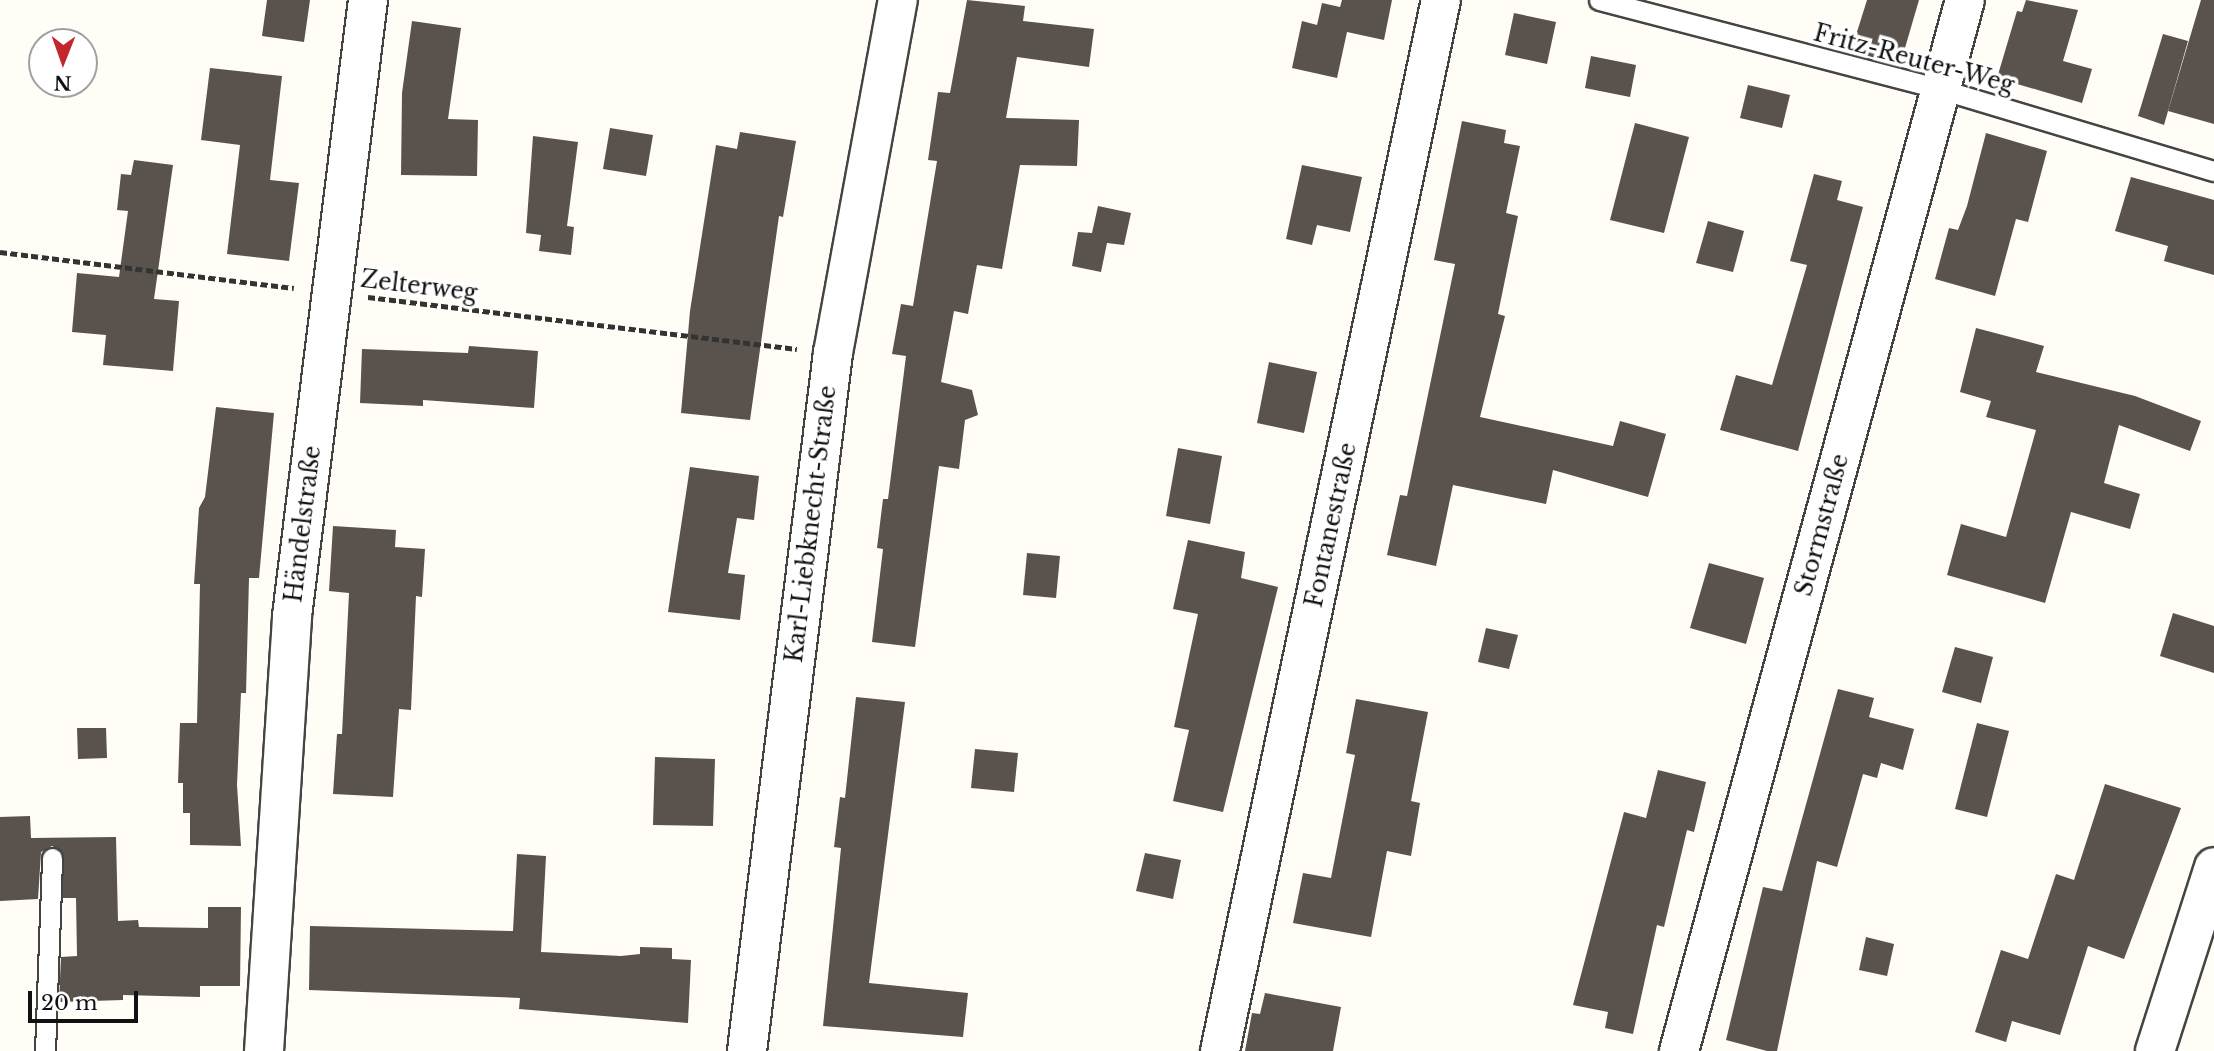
<!DOCTYPE html>
<html>
<head>
<meta charset="utf-8">
<style>
	body { margin:0 }
	#map { position:relative; width:2214px; height:1051px; overflow:hidden; background:#fffdf5; font-family:"Libre Baskerville",serif }
	div>[style] { position:absolute }
	.building>* { inset:0; background:#5a524d }
	.path>* { height:4.5px; margin-top:-2.25px; transform-origin:0; background:repeating-linear-gradient(90deg,#333 0 7px,transparent 0 10.5px) }
	.roads { filter:drop-shadow(2px 0 #444) drop-shadow(-2px 0 #444) drop-shadow(0 2px #444) drop-shadow(0 -2px #444) }
	.lane>* { height:19px; margin:-9.5px; padding:0 9.5px; transform-origin:9.5px; border-radius:9.5px; background:#fff }
	.street>* { height:38px; margin:-19px; padding:0 19px; transform-origin:19px; border-radius:19px; background:#fff }
	span { translate:-50% -50%; white-space:nowrap; text-align:center; line-height:1.15; -webkit-text-stroke:7px #fff; paint-order:stroke }
	.street-label { font-size:23px; color:#111 }
	.north { position:absolute; left:28px; top:28px; width:70px; height:70px; box-sizing:border-box; background:#fff; border:2px solid #a0a0a0; border-radius:50%; rotate:181deg; font-size:19px; font-weight:700; line-height:28px; text-align:center; color:#111 }
	.north::after { content:''; display:block; margin:auto; width:24px; height:32px; background:#c4262e; clip-path:polygon(50% 0,100% 100%,50% 72%,0 100%) }
	.scale { position:absolute; left:28px; top:991px; width:110px; height:32px; box-sizing:border-box; border:4px solid #111; border-top:0; padding-left:9px; font-size:21px; line-height:24px; white-space:nowrap; color:#111; -webkit-text-stroke:5px #fff; paint-order:stroke }
</style>
</head>
<body>
<div id="map">
	<div class="building">
		<div style="clip-path:polygon(267px 0,310px 0,304px 42px,262px 36px)"></div>
		<div style="clip-path:polygon(967px 0,1025px 6px,1023px 21px,1094px 29px,1089px 67px,1017px 57px,1006px 118px,1079px 120px,1077px 166px,1020px 165px,1002px 269px,977px 265px,968px 314px,954px 311px,941px 382px,972px 390px,978px 415px,965px 420px,959px 469px,939px 466px,915px 647px,872px 642px,883px 549px,877px 548px,883px 499px,888px 499px,906px 356px,892px 354px,901px 304px,913px 306px,937px 161px,928px 160px,938px 92px,950px 93px)"></div>
		<div style="clip-path:polygon(1342px 0,1392px 0,1384px 40px,1347px 32px,1337px 78px,1292px 68px,1302px 21px,1317px 25px,1322px 3px,1340px 7px)"></div>
		<div style="clip-path:polygon(1867px 0,1919px 0,1900px 65px,1851px 51px)"></div>
		<div style="clip-path:polygon(2026px 0,2078px 10px,2063px 61px,2092px 69px,2082px 103px,1997px 78px,2017px 11px,2022px 12px)"></div>
		<div style="clip-path:polygon(2201px 0,2214px 0,2214px 124px,2168px 111px)"></div>
		<div style="clip-path:polygon(1514px 13px,1556px 22px,1547px 64px,1505px 55px)"></div>
		<div style="clip-path:polygon(412px 21px,461px 28px,448px 119px,478px 120px,477px 176px,401px 175px,402px 93px)"></div>
		<div style="clip-path:polygon(2163px 34px,2188px 41px,2164px 125px,2138px 116px)"></div>
		<div style="clip-path:polygon(1591px 56px,1636px 65px,1630px 97px,1585px 88px)"></div>
		<div style="clip-path:polygon(210px 68px,282px 76px,270px 180px,299px 183px,289px 261px,227px 254px,240px 145px,201px 140px)"></div>
		<div style="clip-path:polygon(1748px 85px,1790px 95px,1782px 128px,1740px 118px)"></div>
		<div style="clip-path:polygon(1462px 121px,1506px 130px,1504px 143px,1520px 146px,1506px 213px,1518px 216px,1498px 314px,1505px 316px,1480px 417px,1613px 446px,1620px 421px,1666px 434px,1648px 497px,1553px 470px,1546px 504px,1453px 485px,1436px 566px,1387px 555px,1400px 495px,1407px 496px,1455px 264px,1434px 260px)"></div>
		<div style="clip-path:polygon(1635px 123px,1689px 137px,1664px 233px,1610px 220px)"></div>
		<div style="clip-path:polygon(610px 128px,653px 135px,646px 176px,603px 169px)"></div>
		<div style="clip-path:polygon(740px 132px,796px 141px,783px 217px,779px 216px,750px 420px,681px 413px,690px 311px,716px 145px,737px 149px)"></div>
		<div style="clip-path:polygon(1986px 133px,2047px 151px,2028px 222px,2016px 219px,1995px 296px,1935px 279px,1949px 228px,1958px 230px,1967px 206px)"></div>
		<div style="clip-path:polygon(533px 136px,578px 142px,567px 226px,574px 227px,571px 255px,539px 251px,541px 235px,526px 233px)"></div>
		<div style="clip-path:polygon(134px 160px,173px 165px,154px 299px,179px 301px,173px 371px,103px 365px,106px 335px,72px 332px,77px 273px,119px 277px,128px 211px,117px 210px,121px 174px,131px 175px)"></div>
		<div style="clip-path:polygon(1302px 165px,1362px 177px,1350px 232px,1317px 225px,1312px 245px,1286px 239px)"></div>
		<div style="clip-path:polygon(1814px 174px,1842px 181px,1837px 200px,1863px 207px,1798px 451px,1720px 430px,1736px 375px,1772px 385px,1807px 265px,1790px 261px)"></div>
		<div style="clip-path:polygon(2131px 177px,2214px 200px,2214px 275px,2164px 261px,2168px 246px,2115px 231px)"></div>
		<div style="clip-path:polygon(1098px 206px,1131px 213px,1124px 245px,1107px 243px,1101px 272px,1072px 266px,1078px 232px,1092px 233px)"></div>
		<div style="clip-path:polygon(1708px 221px,1744px 231px,1733px 272px,1696px 263px)"></div>
		<div style="clip-path:polygon(1976px 328px,2044px 346px,2036px 372px,2135px 396px,2201px 421px,2190px 451px,2119px 425px,2104px 483px,2140px 494px,2130px 529px,2071px 512px,2045px 603px,1947px 575px,1961px 524px,2006px 537px,2036px 430px,1986px 417px,1991px 401px,1960px 392px)"></div>
		<div style="clip-path:polygon(469px 346px,538px 351px,534px 408px,423px 400px,423px 406px,360px 403px,362px 349px,468px 353px)"></div>
		<div style="clip-path:polygon(1269px 362px,1317px 372px,1304px 433px,1257px 423px)"></div>
		<div style="clip-path:polygon(216px 407px,274px 413px,259px 578px,249px 578px,246px 693px,241px 693px,237px 785px,241px 846px,190px 845px,190px 813px,183px 813px,183px 783px,178px 783px,180px 723px,197px 723px,200px 584px,194px 584px,199px 508px,205px 497px)"></div>
		<div style="clip-path:polygon(1178px 448px,1222px 456px,1210px 524px,1166px 516px)"></div>
		<div style="clip-path:polygon(690px 467px,759px 476px,754px 520px,737px 518px,728px 573px,745px 575px,740px 620px,668px 612px)"></div>
		<div style="clip-path:polygon(333px 526px,396px 530px,395px 547px,425px 549px,422px 597px,416px 596px,411px 710px,399px 709px,393px 797px,333px 794px,337px 734px,342px 734px,349px 593px,329px 591px)"></div>
		<div style="clip-path:polygon(1188px 540px,1245px 552px,1241px 578px,1278px 587px,1223px 812px,1173px 801px,1189px 730px,1174px 727px,1198px 614px,1173px 609px)"></div>
		<div style="clip-path:polygon(1027px 553px,1060px 556px,1056px 598px,1023px 595px)"></div>
		<div style="clip-path:polygon(1709px 563px,1764px 578px,1746px 644px,1690px 628px)"></div>
		<div style="clip-path:polygon(2173px 613px,2214px 626px,2214px 673px,2160px 656px)"></div>
		<div style="clip-path:polygon(1486px 628px,1518px 635px,1509px 669px,1478px 662px)"></div>
		<div style="clip-path:polygon(1955px 647px,1993px 657px,1981px 703px,1942px 692px)"></div>
		<div style="clip-path:polygon(1838px 689px,1874px 698px,1869px 717px,1914px 729px,1903px 770px,1881px 763px,1877px 778px,1863px 774px,1837px 867px,1817px 861px,1777px 1051px,1767px 1051px,1726px 1040px,1763px 887px,1782px 891px)"></div>
		<div style="clip-path:polygon(856px 697px,905px 702px,869px 983px,968px 993px,963px 1037px,823px 1026px,841px 848px,834px 847px,840px 797px,845px 798px)"></div>
		<div style="clip-path:polygon(1356px 699px,1428px 712px,1411px 801px,1420px 803px,1411px 856px,1387px 851px,1371px 937px,1293px 923px,1303px 873px,1331px 878px,1355px 755px,1346px 753px)"></div>
		<div style="clip-path:polygon(1977px 723px,2009px 731px,1987px 817px,1955px 809px)"></div>
		<div style="clip-path:polygon(77px 728px,106px 728px,107px 758px,78px 759px)"></div>
		<div style="clip-path:polygon(975px 749px,1018px 753px,1014px 792px,971px 788px)"></div>
		<div style="clip-path:polygon(655px 757px,715px 759px,713px 826px,653px 825px)"></div>
		<div style="clip-path:polygon(1658px 770px,1706px 782px,1694px 832px,1687px 830px,1664px 927px,1657px 925px,1633px 1034px,1605px 1028px,1608px 1012px,1573px 1005px,1624px 812px,1646px 818px)"></div>
		<div style="clip-path:polygon(2105px 784px,2181px 808px,2124px 959px,2088px 946px,2060px 1035px,2012px 1021px,2006px 1042px,1975px 1032px,2001px 950px,2028px 959px,2056px 874px,2074px 880px)"></div>
		<div style="clip-path:polygon(30px 816px,31px 838px,116px 837px,118px 921px,138px 920px,139px 927px,208px 928px,208px 907px,241px 907px,240px 986px,200px 986px,200px 997px,123px 995px,123px 1000px,59px 1002px,61px 957px,77px 956px,76px 898px,63px 898px,62px 852px,52px 846px,41px 852px,38px 899px,0 901px,0 817px)"></div>
		<div style="clip-path:polygon(1145px 853px,1181px 860px,1173px 899px,1136px 891px)"></div>
		<div style="clip-path:polygon(517px 854px,546px 856px,541px 952px,621px 956px,640px 954px,640px 947px,672px 948px,672px 959px,691px 960px,688px 1023px,519px 1009px,520px 998px,309px 990px,310px 926px,513px 931px)"></div>
		<div style="clip-path:polygon(1866px 937px,1894px 944px,1887px 976px,1859px 970px)"></div>
		<div style="clip-path:polygon(1265px 993px,1341px 1007px,1333px 1051px,1245px 1051px,1252px 1013px,1260px 1014px)"></div>
	</div>
	<div class="path">
		<div style="left:0;top:252px;width:296px;rotate:7deg"></div>
		<div style="left:368px;top:297px;width:432px;rotate:6.9deg"></div>
	</div>
	<div class="roads">
		<div class="lane">
			<div style="left:1599px;top:0;width:352px;rotate:14.6deg"></div>
			<div style="left:1940px;top:89px;width:286px;rotate:16.7deg"></div>
			<div style="left:45px;top:1051px;width:193px;rotate:-87.9deg"></div>
		</div>
		<div class="street">
			<div style="left:264px;top:1051px;width:436px;rotate:-86.3deg"></div>
			<div style="left:292px;top:616px;width:621px;rotate:-82.97deg"></div>
			<div style="left:747px;top:1051px;width:703px;rotate:-82.98deg"></div>
			<div style="left:833px;top:353px;width:359px;rotate:-79.6deg"></div>
			<div style="left:1220px;top:1051px;width:1074px;rotate:-78.13deg"></div>
			<div style="left:1679px;top:1051px;width:1089px;rotate:-74.78deg"></div>
			<div style="left:2155px;top:1051px;width:193px;rotate:-72.2deg"></div>
		</div>
	</div>
	<div class="street-label">
		<span style="left:1914px;top:59px;rotate:15deg">Fritz-Reuter-Weg</span>
		<span style="left:419px;top:286px;rotate:7deg">Zelterweg</span>
		<span style="left:303px;top:524px;rotate:-83deg">Händelstraße</span>
		<span style="left:811px;top:524px;rotate:-83deg">Karl-Liebknecht-Straße</span>
		<span style="left:1331px;top:525px;rotate:-78deg">Fontanestraße</span>
		<span style="left:1822px;top:525px;rotate:-75deg">Stormstraße</span>
	</div>
	<div class="north">N</div>
	<div class="scale">20 m</div>
</div>
</body>
</html>
